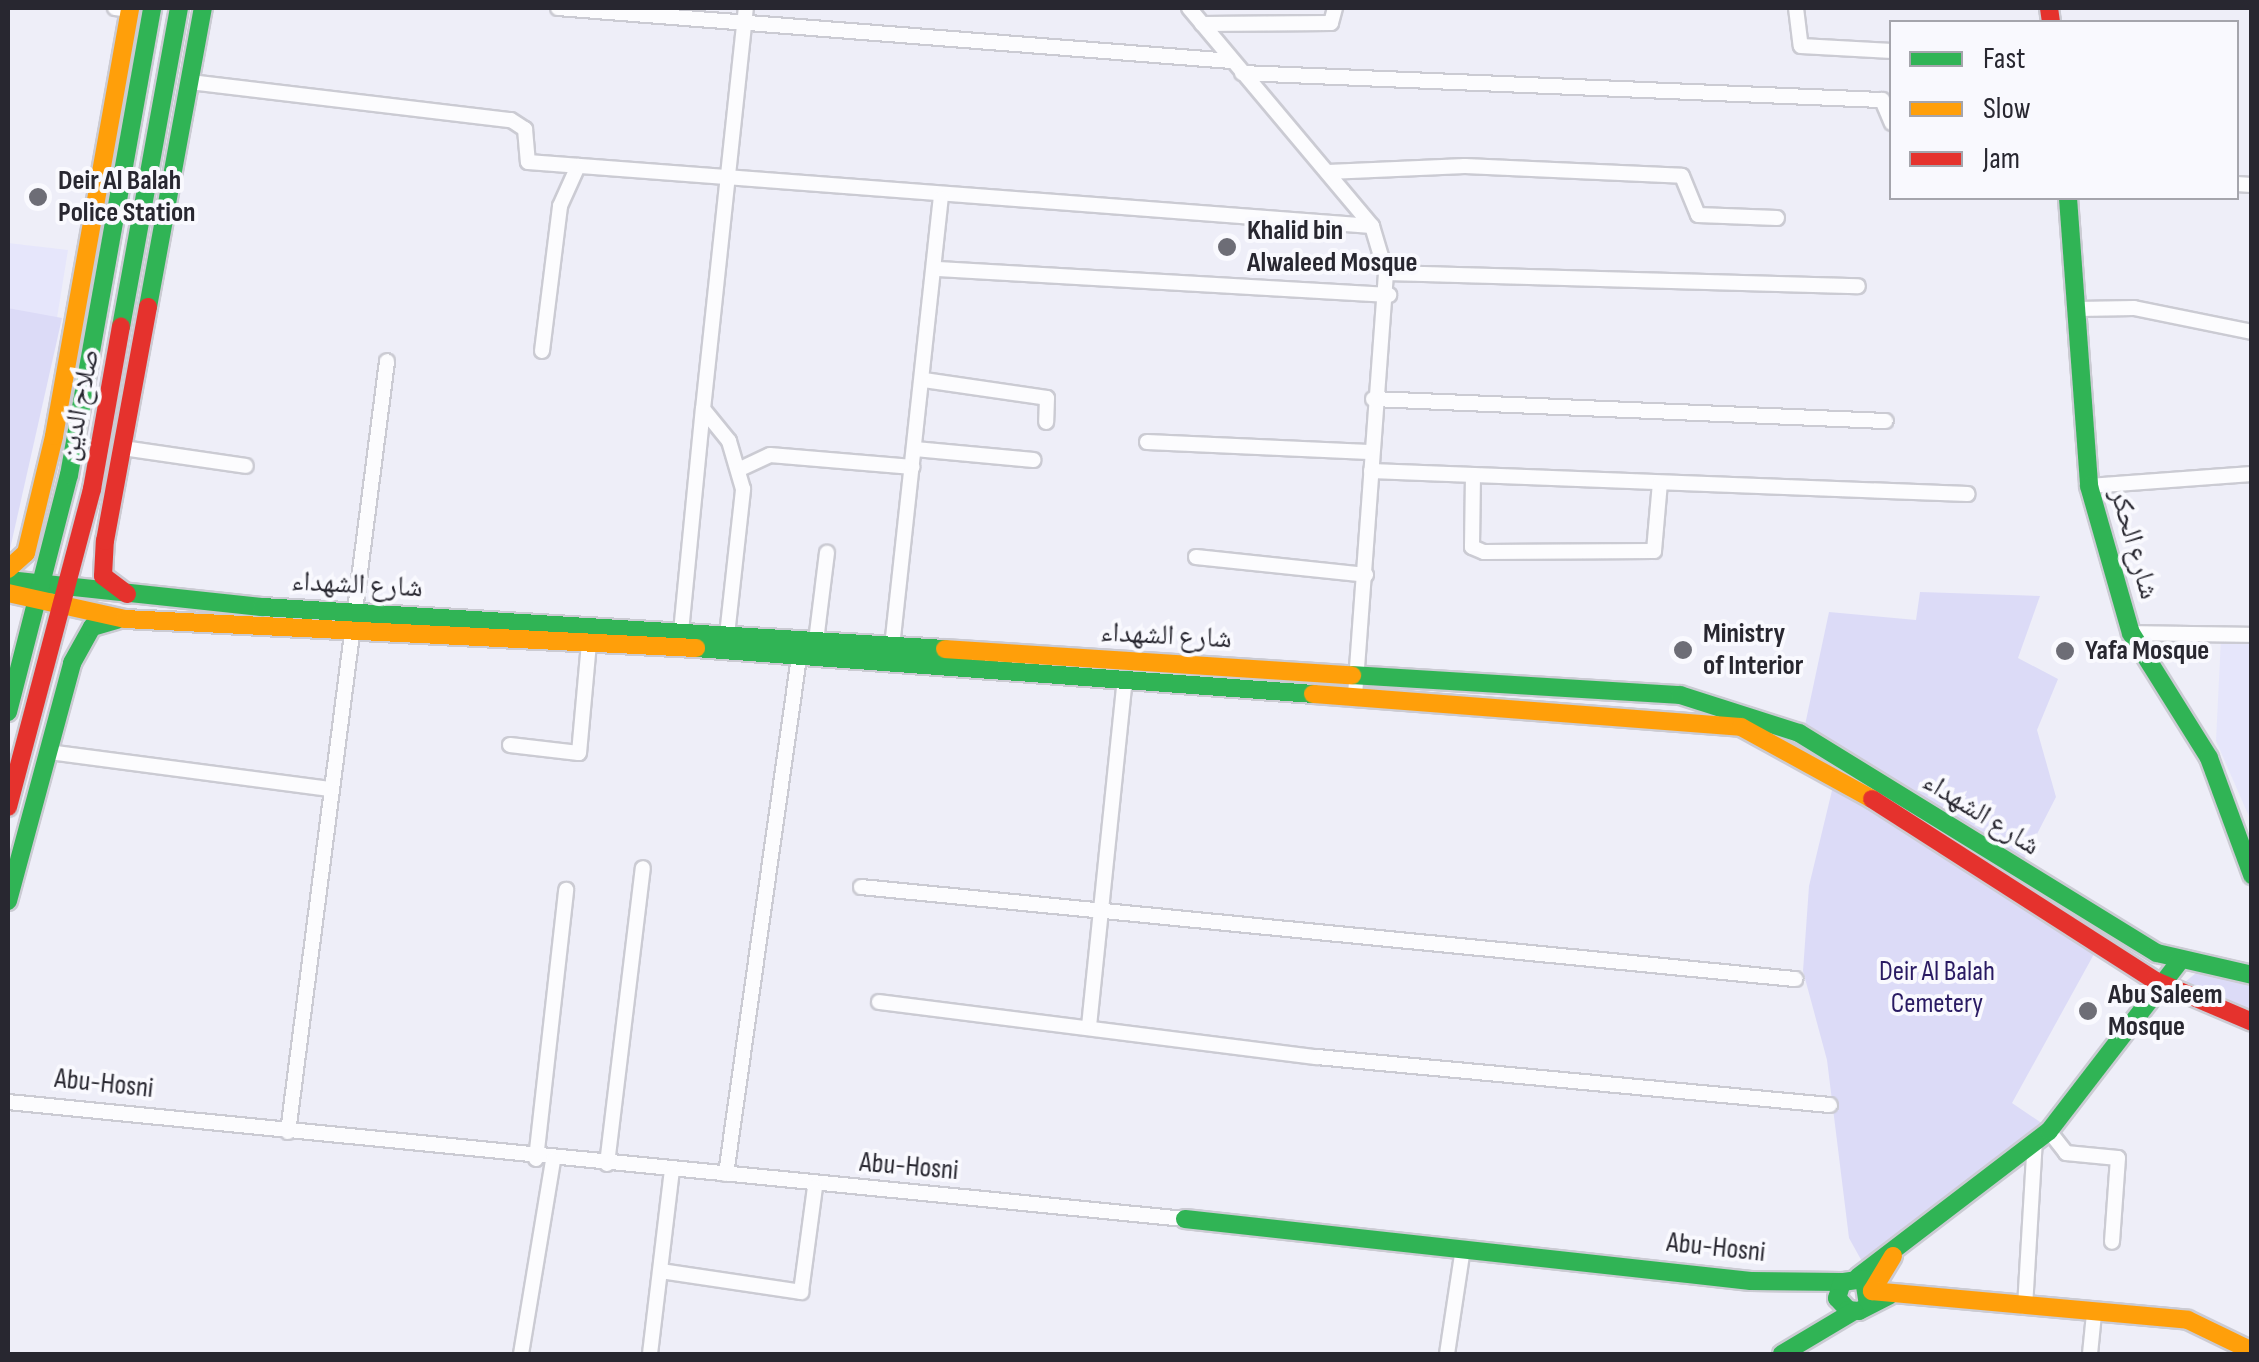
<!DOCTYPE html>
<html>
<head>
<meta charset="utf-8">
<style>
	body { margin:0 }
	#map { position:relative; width:2259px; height:1362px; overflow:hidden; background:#eeeef8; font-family:"Sofia Sans Condensed","Noto Naskh Arabic",sans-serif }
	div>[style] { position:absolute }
	.built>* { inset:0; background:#e6e6fb }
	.green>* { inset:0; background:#dcdbf7 }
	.roads { filter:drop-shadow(2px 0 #cbcbd3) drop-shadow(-2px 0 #cbcbd3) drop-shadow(0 2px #cbcbd3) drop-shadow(0 -2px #cbcbd3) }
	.street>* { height:14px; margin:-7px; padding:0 7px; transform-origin:7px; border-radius:7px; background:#fcfcfe }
	.fast>* { height:18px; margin:-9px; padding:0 9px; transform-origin:9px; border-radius:9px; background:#30b455 }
	.slow>* { height:18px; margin:-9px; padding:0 9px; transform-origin:9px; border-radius:9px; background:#ff9f0a }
	.jam>* { height:18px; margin:-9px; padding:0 9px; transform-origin:9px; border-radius:9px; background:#e5322d }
	.dots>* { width:28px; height:28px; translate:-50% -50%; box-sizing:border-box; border:5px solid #f9f9fe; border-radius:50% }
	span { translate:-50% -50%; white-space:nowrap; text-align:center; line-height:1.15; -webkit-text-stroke:8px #f9f9fe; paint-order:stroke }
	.poi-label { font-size:28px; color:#282730; font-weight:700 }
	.left { translate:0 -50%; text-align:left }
	.street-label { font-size:28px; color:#282730 }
	.park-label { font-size:28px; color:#2a1b63 }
	.frame { position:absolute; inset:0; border:10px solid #282730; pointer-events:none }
	.legend { position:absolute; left:1889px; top:20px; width:350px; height:180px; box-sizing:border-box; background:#f9f9fe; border:2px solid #a5a5ac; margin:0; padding:12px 18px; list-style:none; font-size:30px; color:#282730 }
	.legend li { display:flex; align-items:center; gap:20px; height:50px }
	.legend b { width:50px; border:2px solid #a5a5ac }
</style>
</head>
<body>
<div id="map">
	<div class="built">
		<div style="clip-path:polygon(8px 243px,68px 250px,57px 318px,8px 308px)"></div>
		<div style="clip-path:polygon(2221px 638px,2251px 639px,2251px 821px,2216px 741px)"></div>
	</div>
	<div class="green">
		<div style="clip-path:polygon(8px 308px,62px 318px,8px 558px)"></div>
		<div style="clip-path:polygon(1920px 592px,2040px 596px,2018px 658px,2058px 679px,2037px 730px,2056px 797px,2021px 865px,1805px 725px,1829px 612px,1916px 620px)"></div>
		<div style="clip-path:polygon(1835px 778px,2099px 945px,2012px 1103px,2043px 1124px,1864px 1265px,1849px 1238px,1827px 1060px,1803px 971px,1809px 886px)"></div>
		<div style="clip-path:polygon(2196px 973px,2251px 986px,2251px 1009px,2191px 994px,2185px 982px)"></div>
	</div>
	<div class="roads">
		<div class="street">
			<div style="left:115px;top:8px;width:15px;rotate:8deg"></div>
			<div style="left:558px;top:8px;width:675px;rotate:4.5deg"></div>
			<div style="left:1189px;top:8px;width:285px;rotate:50deg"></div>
			<div style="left:1372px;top:226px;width:49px;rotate:73.4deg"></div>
			<div style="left:1386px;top:273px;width:422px;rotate:94.2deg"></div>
			<div style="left:1796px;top:8px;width:38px;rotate:83deg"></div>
			<div style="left:1801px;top:46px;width:91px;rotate:3.1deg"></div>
			<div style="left:1202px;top:24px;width:129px;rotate:-0.4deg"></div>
			<div style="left:1331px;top:23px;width:16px;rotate:-75deg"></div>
			<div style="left:1242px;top:73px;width:641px;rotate:2.42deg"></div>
			<div style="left:1882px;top:100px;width:25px;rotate:67deg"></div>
			<div style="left:190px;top:82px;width:323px;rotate:6.8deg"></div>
			<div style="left:511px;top:120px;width:17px;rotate:33deg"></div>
			<div style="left:525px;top:129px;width:33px;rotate:85deg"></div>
			<div style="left:528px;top:162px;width:846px;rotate:4.34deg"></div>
			<div style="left:1328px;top:172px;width:137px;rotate:-2.5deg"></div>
			<div style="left:1465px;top:166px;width:217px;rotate:2.6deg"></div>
			<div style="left:1682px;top:176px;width:42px;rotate:67.7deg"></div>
			<div style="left:1698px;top:215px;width:79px;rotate:2.2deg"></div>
			<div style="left:2236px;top:184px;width:16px;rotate:4deg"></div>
			<div style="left:938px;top:269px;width:452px;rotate:3.3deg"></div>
			<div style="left:1386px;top:273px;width:472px;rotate:1.6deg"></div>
			<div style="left:2078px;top:309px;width:56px;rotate:-1deg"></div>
			<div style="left:2134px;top:308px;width:120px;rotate:11.5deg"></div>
			<div style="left:542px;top:351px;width:146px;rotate:-82.9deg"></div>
			<div style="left:560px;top:206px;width:44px;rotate:-65.8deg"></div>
			<div style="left:924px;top:380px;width:124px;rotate:8.3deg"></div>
			<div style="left:1047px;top:398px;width:24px;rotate:92deg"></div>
			<div style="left:1373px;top:399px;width:513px;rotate:2.46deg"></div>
			<div style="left:1147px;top:442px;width:222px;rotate:2.6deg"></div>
			<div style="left:123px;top:448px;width:124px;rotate:8.3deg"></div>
			<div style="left:915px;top:449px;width:119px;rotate:5.3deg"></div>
			<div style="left:738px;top:470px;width:35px;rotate:-25deg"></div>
			<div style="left:770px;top:455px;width:143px;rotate:4.8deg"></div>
			<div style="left:1371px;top:471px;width:597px;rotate:2.21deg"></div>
			<div style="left:1473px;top:475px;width:72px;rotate:90.8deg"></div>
			<div style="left:1472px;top:547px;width:13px;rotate:23deg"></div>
			<div style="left:1484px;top:552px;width:170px;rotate:-0.3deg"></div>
			<div style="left:1654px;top:551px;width:68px;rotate:-85deg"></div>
			<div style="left:2089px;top:486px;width:163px;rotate:-4.2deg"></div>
			<div style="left:1196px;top:557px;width:171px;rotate:6deg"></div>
			<div style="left:2131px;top:633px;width:121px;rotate:0.9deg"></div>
			<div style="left:727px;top:635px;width:147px;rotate:-83.7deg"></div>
			<div style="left:743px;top:489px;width:50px;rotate:-106.3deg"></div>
			<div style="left:729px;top:441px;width:41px;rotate:-129.1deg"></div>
			<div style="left:703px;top:409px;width:403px;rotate:-83.9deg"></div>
			<div style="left:816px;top:641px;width:89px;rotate:-82.9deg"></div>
			<div style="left:680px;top:642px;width:234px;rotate:-84.4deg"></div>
			<div style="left:891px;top:656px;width:460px;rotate:-83.8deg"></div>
			<div style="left:510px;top:745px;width:69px;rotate:6.6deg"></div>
			<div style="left:579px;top:753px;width:110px;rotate:-84.8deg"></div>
			<div style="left:49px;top:752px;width:282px;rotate:7.5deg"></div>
			<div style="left:861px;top:887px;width:939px;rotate:5.63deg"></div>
			<div style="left:879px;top:1002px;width:441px;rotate:7.2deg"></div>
			<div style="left:1317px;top:1057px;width:515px;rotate:5.35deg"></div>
			<div style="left:1089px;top:1026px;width:348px;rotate:-84.1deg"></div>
			<div style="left:8px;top:1102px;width:1183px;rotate:5.68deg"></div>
			<div style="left:2049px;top:1131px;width:28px;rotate:52deg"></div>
			<div style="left:2066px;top:1153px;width:52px;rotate:5.5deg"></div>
			<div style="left:2118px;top:1158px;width:84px;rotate:94.1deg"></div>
			<div style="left:288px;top:1132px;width:777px;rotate:-82.68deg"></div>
			<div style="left:536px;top:1159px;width:271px;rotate:-83.6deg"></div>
			<div style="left:607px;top:1164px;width:298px;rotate:-83.1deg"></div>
			<div style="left:726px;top:1174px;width:522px;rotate:-81.96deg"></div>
			<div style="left:661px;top:1271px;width:142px;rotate:8.5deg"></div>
			<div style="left:801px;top:1292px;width:106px;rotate:-82.4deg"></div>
			<div style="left:2025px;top:1307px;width:167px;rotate:-86.6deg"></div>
			<div style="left:521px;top:1354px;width:197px;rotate:-80.6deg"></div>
			<div style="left:650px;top:1354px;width:186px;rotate:-83.2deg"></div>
			<div style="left:1447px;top:1354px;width:107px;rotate:-81.4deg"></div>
			<div style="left:2090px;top:1354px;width:40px;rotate:-84.3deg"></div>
		</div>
		<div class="fast">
			<div style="left:2068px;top:198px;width:289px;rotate:85.8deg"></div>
			<div style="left:2089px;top:486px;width:153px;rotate:74.1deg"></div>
			<div style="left:2131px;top:633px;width:147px;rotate:58deg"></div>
			<div style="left:2209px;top:758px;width:125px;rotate:69.8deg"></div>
			<div style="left:148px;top:307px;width:304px;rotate:-79.6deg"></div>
			<div style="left:121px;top:327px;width:324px;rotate:-79.7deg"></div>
			<div style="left:8px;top:580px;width:255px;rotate:6.1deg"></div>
			<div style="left:262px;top:607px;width:684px;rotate:3.52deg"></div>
			<div style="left:696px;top:648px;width:619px;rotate:4.26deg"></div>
			<div style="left:1352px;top:675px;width:329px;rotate:3.5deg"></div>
			<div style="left:1680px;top:695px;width:125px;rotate:17.7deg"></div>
			<div style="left:1799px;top:733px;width:420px;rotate:31.6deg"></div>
			<div style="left:2157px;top:953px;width:98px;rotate:13deg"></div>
			<div style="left:8px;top:712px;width:245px;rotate:-75.6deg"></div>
			<div style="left:69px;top:475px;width:474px;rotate:-79.9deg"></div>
			<div style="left:8px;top:901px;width:246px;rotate:-74.9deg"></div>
			<div style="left:72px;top:663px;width:41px;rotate:-60.9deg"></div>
			<div style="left:92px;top:627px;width:26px;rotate:-16deg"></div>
			<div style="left:1185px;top:1219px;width:569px;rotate:6.25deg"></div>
			<div style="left:1751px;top:1281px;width:91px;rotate:0.6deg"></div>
			<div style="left:1858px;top:1277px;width:240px;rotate:-37.4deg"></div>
			<div style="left:2049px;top:1131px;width:215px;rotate:-52.4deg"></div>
			<div style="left:1868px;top:1305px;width:26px;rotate:-99deg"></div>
			<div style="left:1864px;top:1279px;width:22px;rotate:172deg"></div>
			<div style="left:1842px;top:1282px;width:17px;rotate:107deg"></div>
			<div style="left:1837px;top:1298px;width:16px;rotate:47deg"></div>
			<div style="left:1848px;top:1310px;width:11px;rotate:5deg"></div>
			<div style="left:1859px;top:1311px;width:34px;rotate:-27deg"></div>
			<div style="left:1782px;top:1354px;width:84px;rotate:-30.8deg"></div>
		</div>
		<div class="slow">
			<div style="left:8px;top:569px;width:24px;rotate:-42deg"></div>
			<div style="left:26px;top:553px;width:120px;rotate:-76.5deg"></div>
			<div style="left:54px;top:436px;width:435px;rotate:-79.9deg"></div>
			<div style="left:8px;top:593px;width:120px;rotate:12.5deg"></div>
			<div style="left:125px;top:619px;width:572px;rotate:2.91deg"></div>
			<div style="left:945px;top:649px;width:408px;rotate:3.7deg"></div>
			<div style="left:1313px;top:694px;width:429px;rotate:4.4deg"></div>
			<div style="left:1741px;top:727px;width:149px;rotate:28.8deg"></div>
			<div style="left:1893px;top:1256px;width:41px;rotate:121deg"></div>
			<div style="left:1872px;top:1291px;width:317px;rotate:5.2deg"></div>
			<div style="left:2188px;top:1320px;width:71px;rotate:25.8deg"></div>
		</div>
		<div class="jam">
			<div style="left:2049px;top:8px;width:14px;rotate:82deg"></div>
			<div style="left:127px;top:594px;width:30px;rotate:-143deg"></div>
			<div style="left:103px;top:576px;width:35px;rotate:-87deg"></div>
			<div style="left:105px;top:541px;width:238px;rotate:-79.6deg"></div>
			<div style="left:1872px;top:799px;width:337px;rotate:32.7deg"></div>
			<div style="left:2156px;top:981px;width:104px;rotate:23.1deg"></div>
			<div style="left:8px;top:807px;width:329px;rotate:-75.2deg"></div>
			<div style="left:92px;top:489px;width:165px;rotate:-79.9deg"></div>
		</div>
	</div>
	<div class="dots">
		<div style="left:38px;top:197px;background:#6d6d76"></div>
		<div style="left:1227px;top:247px;background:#6d6d76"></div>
		<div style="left:1683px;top:650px;background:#6d6d76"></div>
		<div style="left:2065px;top:651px;background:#6d6d76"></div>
		<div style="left:2088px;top:1011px;background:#6d6d76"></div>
	</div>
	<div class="poi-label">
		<span class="left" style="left:58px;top:197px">Deir Al Balah<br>Police Station</span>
		<span class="left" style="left:1247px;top:247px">Khalid bin<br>Alwaleed Mosque</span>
		<span class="left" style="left:1703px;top:650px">Ministry<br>of Interior</span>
		<span class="left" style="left:2085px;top:651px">Yafa Mosque</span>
		<span class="left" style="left:2108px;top:1011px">Abu Saleem<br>Mosque</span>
	</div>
	<div class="street-label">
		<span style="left:80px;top:405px;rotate:-79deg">صلاح الدين</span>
		<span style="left:2134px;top:544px;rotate:74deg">شارع الحكر</span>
		<span style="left:357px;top:585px;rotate:3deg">شارع الشهداء</span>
		<span style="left:1166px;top:636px;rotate:3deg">شارع الشهداء</span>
		<span style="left:1981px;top:814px;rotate:32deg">شارع الشهداء</span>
		<span style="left:104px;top:1084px;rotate:6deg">Abu-Hosni</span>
		<span style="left:909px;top:1167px;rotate:5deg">Abu-Hosni</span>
		<span style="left:1716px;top:1248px;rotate:6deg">Abu-Hosni</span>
	</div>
	<div class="park-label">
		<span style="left:1937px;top:988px">Deir Al Balah<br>Cemetery</span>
	</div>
	<div class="frame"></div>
	<ul class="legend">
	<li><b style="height:12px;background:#30b455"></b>Fast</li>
	<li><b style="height:12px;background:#ff9f0a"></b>Slow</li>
	<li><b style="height:12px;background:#e5322d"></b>Jam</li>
	</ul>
</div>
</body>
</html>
